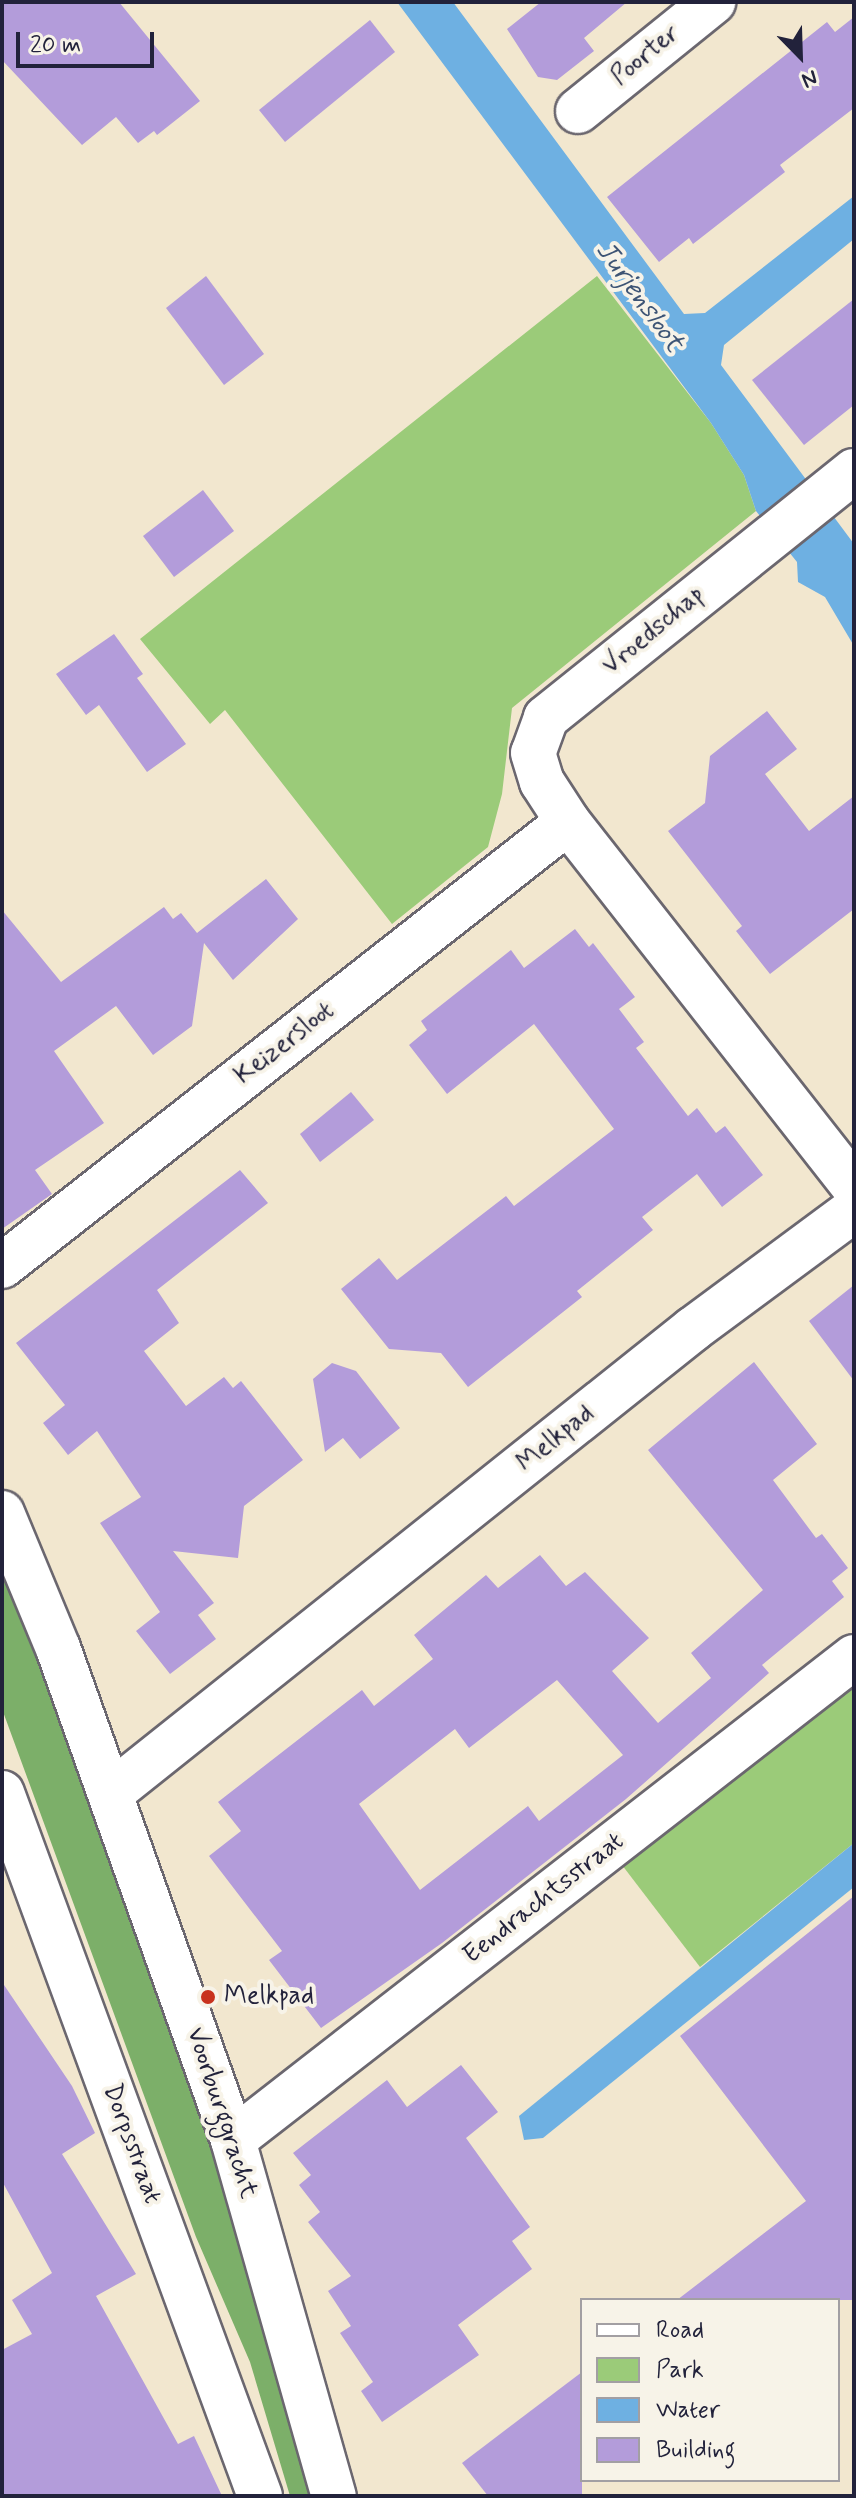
<!DOCTYPE html>
<html>
<head>
<meta charset="utf-8">
<style>
	body { margin:0 }
	#map { position:relative; width:856px; height:2498px; overflow:hidden; background:#f2e7cf; font-family:Mynerve,sans-serif }
	div>[style] { position:absolute }
	.green>* { inset:0; background:#9bcb79 }
	.forest>* { inset:0; background:#7caf69 }
	.water>* { inset:0; background:#6eb0e2 }
	.building>* { inset:0; background:#b39cda }
	.roads { filter:drop-shadow(2px 0 #6b676f) drop-shadow(-2px 0 #6b676f) drop-shadow(0 2px #6b676f) drop-shadow(0 -2px #6b676f) }
	.minor>* { height:44px; margin:-22px; padding:0 22px; transform-origin:22px; border-radius:22px; background:#fff }
	.dots>* { width:22px; height:22px; translate:-50% -50%; box-sizing:border-box; border:4px solid #f7f3e8; border-radius:50% }
	span { translate:-50% -50%; white-space:nowrap; text-align:center; line-height:1.15; -webkit-text-stroke:8px #f7f3e8; paint-order:stroke }
	.street-label { font-size:26px; color:#22223b }
	.poi-label { font-size:26px; color:#22223b }
	.left { translate:0 -50%; text-align:left }
	.water-label { font-size:28px; color:#3d5475; font-style:italic }
	.frame { position:absolute; inset:0; border:4px solid #22223b; pointer-events:none }
	.legend { position:absolute; left:580px; top:2298px; width:260px; height:184px; box-sizing:border-box; background:#f7f3e8; border:2px solid #a29fa3; margin:0; padding:10px 14px; list-style:none; font-size:24px; color:#22223b }
	.legend li { display:flex; align-items:center; gap:16px; height:40px }
	.legend b { width:40px; border:2px solid #a29fa3 }
	.north { position:absolute; left:760px; top:16px; width:80px; height:80px; -webkit-text-stroke:6px #f7f3e8; paint-order:stroke; rotate:157deg; font-size:22px; font-weight:700; line-height:32px; text-align:center; color:#22223b }
	.north::after { content:''; display:block; margin:auto; width:28px; height:36px; background:#22223b; clip-path:polygon(50% 0,100% 100%,50% 72%,0 100%) }
	.scale { position:absolute; left:16px; top:32px; width:138px; height:36px; box-sizing:border-box; border:4px solid #22223b; border-top:0; padding-left:10px; font-size:24px; line-height:28px; white-space:nowrap; color:#22223b; -webkit-text-stroke:6px #f7f3e8; paint-order:stroke }
</style>
</head>
<body>
<div id="map">
	<div class="green">
		<div style="clip-path:polygon(597px 276px,711px 423px,744px 475px,756px 511px,512px 708px,502px 794px,488px 847px,392px 924px,225px 710px,210px 724px,140px 639px)"></div>
		<div style="clip-path:polygon(854px 1680px,854px 1843px,700px 1967px,622px 1865px)"></div>
	</div>
	<div class="forest">
		<div style="clip-path:polygon(2px 1565px,175px 2026px,301px 2426px,317px 2496px,290px 2496px,250px 2362px,196px 2237px,2px 1709px)"></div>
	</div>
	<div class="water">
		<div style="clip-path:polygon(397px 2px,453px 2px,684px 314px,705px 313px,854px 196px,854px 239px,724px 345px,721px 365px,854px 544px,854px 646px,825px 597px,798px 582px,797px 562px,756px 511px,744px 475px,711px 423px)"></div>
		<div style="clip-path:polygon(854px 1843px,854px 1887px,543px 2138px,524px 2140px,519px 2116px)"></div>
	</div>
	<div class="building">
		<div style="clip-path:polygon(2px 2px,119px 2px,200px 101px,157px 135px,154px 131px,138px 143px,116px 117px,82px 145px,2px 60px)"></div>
		<div style="clip-path:polygon(541px 2px,627px 2px,584px 38px,594px 51px,557px 80px,538px 77px,507px 29px)"></div>
		<div style="clip-path:polygon(854px 17px,854px 108px,780px 165px,785px 172px,693px 244px,689px 238px,659px 262px,607px 197px,827px 22px,835px 32px)"></div>
		<div style="clip-path:polygon(370px 20px,395px 52px,285px 142px,259px 110px)"></div>
		<div style="clip-path:polygon(206px 276px,264px 354px,224px 385px,166px 308px)"></div>
		<div style="clip-path:polygon(854px 299px,854px 405px,804px 445px,752px 380px)"></div>
		<div style="clip-path:polygon(203px 490px,234px 531px,174px 577px,143px 536px)"></div>
		<div style="clip-path:polygon(114px 634px,143px 674px,137px 678px,186px 744px,147px 772px,99px 705px,86px 715px,56px 674px)"></div>
		<div style="clip-path:polygon(767px 711px,797px 749px,765px 774px,809px 831px,854px 796px,854px 909px,770px 974px,736px 931px,742px 926px,668px 831px,705px 803px,710px 756px)"></div>
		<div style="clip-path:polygon(266px 879px,298px 919px,233px 980px,204px 943px,192px 1026px,153px 1055px,116px 1006px,54px 1051px,104px 1123px,35px 1170px,52px 1194px,2px 1229px,2px 910px,61px 982px,164px 907px,173px 919px,181px 913px,197px 933px)"></div>
		<div style="clip-path:polygon(575px 929px,589px 947px,593px 943px,635px 997px,619px 1009px,644px 1042px,636px 1048px,688px 1116px,697px 1108px,716px 1133px,725px 1126px,763px 1175px,722px 1207px,697px 1174px,642px 1217px,653px 1230px,577px 1291px,582px 1297px,468px 1387px,441px 1353px,389px 1349px,341px 1289px,379px 1258px,397px 1280px,506px 1196px,514px 1206px,614px 1129px,534px 1024px,447px 1094px,409px 1045px,427px 1030px,421px 1021px,511px 950px,524px 968px)"></div>
		<div style="clip-path:polygon(351px 1092px,374px 1120px,320px 1162px,300px 1134px)"></div>
		<div style="clip-path:polygon(240px 1170px,268px 1203px,157px 1290px,179px 1323px,144px 1351px,186px 1406px,224px 1377px,233px 1388px,241px 1381px,303px 1460px,244px 1506px,238px 1558px,173px 1551px,214px 1603px,198px 1615px,216px 1639px,170px 1674px,136px 1631px,160px 1612px,100px 1523px,141px 1497px,97px 1431px,68px 1455px,43px 1423px,65px 1405px,16px 1343px)"></div>
		<div style="clip-path:polygon(854px 1285px,854px 1381px,809px 1321px)"></div>
		<div style="clip-path:polygon(evenodd,754px 1362px,817px 1444px,773px 1480px,816px 1538px,822px 1534px,848px 1568px,832px 1581px,844px 1597px,762px 1665px,769px 1673px,626px 1799px,442px 1943px,321px 2028px,269px 1960px,282px 1951px,209px 1856px,241px 1831px,218px 1802px,362px 1690px,374px 1706px,433px 1659px,414px 1635px,486px 1575px,498px 1588px,540px 1555px,566px 1586px,585px 1572px,649px 1638px,612px 1671px,658px 1723px,711px 1678px,691px 1653px,763px 1590px,648px 1450px,754px 1362px,557px 1680px,623px 1755px,539px 1821px,528px 1806px,420px 1890px,359px 1804px,455px 1729px,469px 1748px,557px 1680px)"></div>
		<div style="clip-path:polygon(332px 1363px,356px 1371px,400px 1428px,360px 1459px,343px 1438px,325px 1452px,313px 1379px)"></div>
		<div style="clip-path:polygon(854px 1896px,854px 2300px,677px 2300px,806px 2201px,680px 2036px)"></div>
		<div style="clip-path:polygon(2px 1982px,72px 2086px,95px 2133px,62px 2154px,136px 2274px,96px 2296px,178px 2444px,194px 2436px,222px 2496px,2px 2496px,2px 2350px,32px 2334px,12px 2300px,52px 2273px,2px 2181px)"></div>
		<div style="clip-path:polygon(461px 2065px,498px 2112px,466px 2138px,530px 2227px,512px 2241px,532px 2269px,458px 2325px,479px 2355px,382px 2422px,361px 2391px,373px 2382px,340px 2333px,351px 2326px,328px 2291px,351px 2276px,308px 2222px,320px 2212px,299px 2185px,311px 2175px,293px 2153px,387px 2080px,407px 2107px)"></div>
		<div style="clip-path:polygon(582px 2372px,582px 2496px,488px 2496px,462px 2463px)"></div>
	</div>
	<div class="roads">
		<div class="minor">
			<div style="left:578px;top:111px;width:174px;rotate:-38.9deg"></div>
			<div style="left:854px;top:471px;width:395px;rotate:141.3deg"></div>
			<div style="left:546px;top:718px;width:37px;rotate:110deg"></div>
			<div style="left:533px;top:753px;width:30px;rotate:73deg"></div>
			<div style="left:542px;top:782px;width:48px;rotate:57deg"></div>
			<div style="left:568px;top:822px;width:464px;rotate:51.9deg"></div>
			<div style="left:2px;top:1266px;width:719px;rotate:-38.11deg"></div>
			<div style="left:2px;top:1513px;width:146px;rotate:67.5deg"></div>
			<div style="left:58px;top:1648px;width:522px;rotate:70.42deg"></div>
			<div style="left:233px;top:2140px;width:370px;rotate:74.2deg"></div>
			<div style="left:2px;top:1793px;width:749px;rotate:69.85deg"></div>
			<div style="left:111px;top:1793px;width:744px;rotate:-38.56deg"></div>
			<div style="left:693px;top:1329px;width:200px;rotate:-36.5deg"></div>
			<div style="left:233px;top:2140px;width:787px;rotate:-37.87deg"></div>
		</div>
	</div>
	<div class="dots">
		<div style="left:208px;top:1997px;background:#c8321e"></div>
	</div>
	<div class="street-label">
		<span style="left:646px;top:56px;rotate:-39deg">Poorter</span>
		<span style="left:654px;top:631px;rotate:-39deg">Vroedschap</span>
		<span style="left:285px;top:1044px;rotate:-38deg">Keizersloot</span>
		<span style="left:556px;top:1439px;rotate:-39deg">Melkpad</span>
		<span style="left:544px;top:1899px;rotate:-38deg">Eendrachtsstraat</span>
		<span style="left:221px;top:2113px;rotate:72deg">Voorburggracht</span>
		<span style="left:131px;top:2144px;rotate:70deg">Dorpsstraat</span>
	</div>
	<div class="poi-label">
		<span class="left" style="left:224px;top:1997px">Melkpad</span>
	</div>
	<div class="water-label">
		<span style="left:639px;top:297px;rotate:54deg">Jurjensloot</span>
	</div>
	<div class="frame"></div>
	<ul class="legend">
	<li><b style="height:10px;background:#fff"></b>Road</li>
	<li><b style="height:22px;background:#9bcb79"></b>Park</li>
	<li><b style="height:22px;background:#6eb0e2"></b>Water</li>
	<li><b style="height:22px;background:#b39cda"></b>Building</li>
	</ul>
	<div class="north">N</div>
	<div class="scale">20 m</div>
</div>
</body>
</html>
